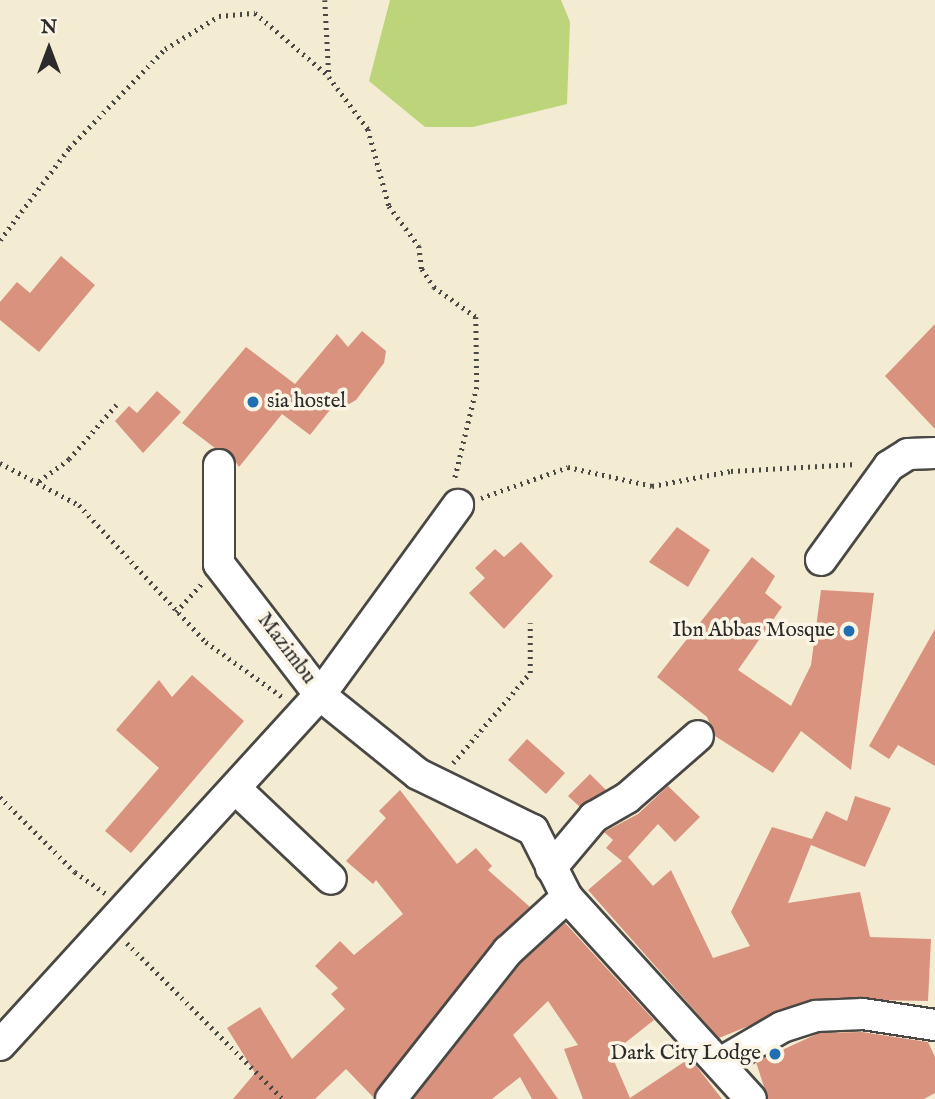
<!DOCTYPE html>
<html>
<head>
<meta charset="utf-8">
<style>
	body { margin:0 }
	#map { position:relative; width:935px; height:1099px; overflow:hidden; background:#f3ebd2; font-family:"IM FELL English",serif }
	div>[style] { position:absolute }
	.green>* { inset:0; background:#bdd57a }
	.building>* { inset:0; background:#d9927e }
	.path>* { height:4.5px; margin-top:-2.25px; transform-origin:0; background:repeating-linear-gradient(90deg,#494844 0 2px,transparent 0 7px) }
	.roads { filter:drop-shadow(2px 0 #494844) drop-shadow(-2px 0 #494844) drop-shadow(0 2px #494844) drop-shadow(0 -2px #494844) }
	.street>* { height:30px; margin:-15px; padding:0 15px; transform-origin:15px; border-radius:15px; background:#fff }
	.dots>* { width:19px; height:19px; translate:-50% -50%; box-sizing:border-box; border:4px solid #fcf5e5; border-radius:50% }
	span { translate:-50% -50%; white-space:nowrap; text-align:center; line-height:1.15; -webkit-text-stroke:7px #fcf5e5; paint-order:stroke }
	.poi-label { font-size:21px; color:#2b2b2b }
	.left { translate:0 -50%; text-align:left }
	.right { translate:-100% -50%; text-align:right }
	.street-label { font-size:21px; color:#2b2b2b }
	.north { position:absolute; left:14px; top:14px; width:70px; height:70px; -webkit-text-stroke:5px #fcf5e5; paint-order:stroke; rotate:0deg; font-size:19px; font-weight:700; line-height:28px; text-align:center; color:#2b2b2b }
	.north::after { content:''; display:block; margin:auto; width:24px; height:32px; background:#2b2b2b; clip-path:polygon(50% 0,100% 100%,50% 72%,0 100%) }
</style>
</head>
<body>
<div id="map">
	<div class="green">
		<div style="clip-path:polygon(390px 0,561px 0,570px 22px,567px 104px,473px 127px,425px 127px,369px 81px)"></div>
	</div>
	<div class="building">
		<div style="clip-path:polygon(61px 256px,95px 285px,39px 352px,0 320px,0 302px,17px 282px,30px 293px)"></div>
		<div style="clip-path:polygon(935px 324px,935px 429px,885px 376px)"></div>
		<div style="clip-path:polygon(362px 331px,386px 351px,384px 363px,356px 400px,344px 407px,337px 401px,310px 435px,282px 414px,239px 467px,228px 450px,215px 448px,182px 423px,246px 347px,295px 384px,337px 334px,348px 347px)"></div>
		<div style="clip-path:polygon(157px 391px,181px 412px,143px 453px,115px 421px,129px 406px,137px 413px)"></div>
		<div style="clip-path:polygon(677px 527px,710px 550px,688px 587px,649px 562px)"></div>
		<div style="clip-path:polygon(521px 542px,553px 576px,504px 629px,469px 593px,485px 578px,475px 568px,495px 549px,504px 557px)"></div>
		<div style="clip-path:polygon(752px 557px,775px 576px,765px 593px,782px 607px,738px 670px,791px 706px,811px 665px,821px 590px,874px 593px,851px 770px,801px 731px,773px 773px,715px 736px,707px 717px,657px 677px)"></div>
		<div style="clip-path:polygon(935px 629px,935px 766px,898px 745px,889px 759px,869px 746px)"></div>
		<div style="clip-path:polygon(192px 675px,244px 721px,131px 853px,105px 831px,159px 768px,116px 730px,159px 680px,172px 697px)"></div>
		<div style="clip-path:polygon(527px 739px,565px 773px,546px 794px,508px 760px)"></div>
		<div style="clip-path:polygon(590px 774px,606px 790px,580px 807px,568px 796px)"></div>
		<div style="clip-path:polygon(668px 786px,700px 817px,675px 842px,658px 824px,628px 857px,653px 886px,671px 870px,713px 958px,750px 946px,731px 912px,772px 827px,812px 839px,826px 811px,847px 821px,855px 796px,891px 808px,865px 867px,811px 845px,788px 903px,860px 892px,870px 937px,931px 939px,928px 1001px,815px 999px,719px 1038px,588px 890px,622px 861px,606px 848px,613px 840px,604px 832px,638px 814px)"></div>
		<div style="clip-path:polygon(400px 790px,457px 864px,476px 848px,492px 866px,488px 870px,530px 907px,494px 940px,374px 1098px,346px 1069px,315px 1099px,233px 1099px,255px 1073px,227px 1028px,260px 1007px,292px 1059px,345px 1009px,331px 994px,338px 988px,315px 966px,340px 941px,354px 955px,403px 914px,376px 880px,373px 884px,346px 861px,386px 818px,379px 811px)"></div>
		<div style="clip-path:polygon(565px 923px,654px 1020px,611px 1054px,630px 1098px,690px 1058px,722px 1099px,583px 1099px,564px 1049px,578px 1045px,548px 1001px,513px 1035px,558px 1099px,532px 1099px,520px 1077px,492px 1099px,413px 1099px,521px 963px)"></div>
		<div style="clip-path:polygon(862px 1032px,928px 1042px,935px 1057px,935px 1093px,924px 1099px,768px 1099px,756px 1062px,819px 1033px)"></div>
	</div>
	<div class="path">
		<div style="left:325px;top:0;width:77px;rotate:87deg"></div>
		<div style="left:329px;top:77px;width:65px;rotate:53.1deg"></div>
		<div style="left:368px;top:129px;width:80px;rotate:74.7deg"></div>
		<div style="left:389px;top:206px;width:50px;rotate:53.1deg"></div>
		<div style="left:419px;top:246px;width:23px;rotate:83deg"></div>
		<div style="left:422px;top:269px;width:22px;rotate:56deg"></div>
		<div style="left:434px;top:287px;width:52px;rotate:35.5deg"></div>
		<div style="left:476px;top:317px;width:70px;rotate:89.2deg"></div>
		<div style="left:477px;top:387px;width:94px;rotate:103.6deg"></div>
		<div style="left:0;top:240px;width:115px;rotate:-53.1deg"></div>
		<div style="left:69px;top:148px;width:138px;rotate:-45.9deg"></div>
		<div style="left:165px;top:49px;width:63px;rotate:-31.4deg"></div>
		<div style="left:219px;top:16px;width:36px;rotate:-5deg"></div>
		<div style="left:255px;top:13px;width:97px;rotate:40.4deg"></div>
		<div style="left:0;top:463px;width:89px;rotate:28deg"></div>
		<div style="left:79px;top:505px;width:187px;rotate:47.2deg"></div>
		<div style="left:206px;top:642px;width:96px;rotate:35.7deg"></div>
		<div style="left:39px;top:481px;width:37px;rotate:-36deg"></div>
		<div style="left:69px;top:459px;width:72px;rotate:-49deg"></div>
		<div style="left:481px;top:498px;width:92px;rotate:-19.6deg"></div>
		<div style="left:568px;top:467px;width:86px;rotate:12.7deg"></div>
		<div style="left:652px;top:486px;width:80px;rotate:-10.8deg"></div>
		<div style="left:731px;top:471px;width:126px;rotate:-3.2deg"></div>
		<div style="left:176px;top:612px;width:38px;rotate:-48deg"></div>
		<div style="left:453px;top:763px;width:118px;rotate:-49.5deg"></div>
		<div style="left:530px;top:673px;width:50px;rotate:-90deg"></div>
		<div style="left:0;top:797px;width:106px;rotate:45deg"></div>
		<div style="left:75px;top:872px;width:37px;rotate:35deg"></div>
		<div style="left:127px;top:943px;width:221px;rotate:45deg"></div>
	</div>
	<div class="roads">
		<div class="street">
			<div style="left:219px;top:465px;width:99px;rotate:90deg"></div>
			<div style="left:219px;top:564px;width:165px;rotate:52.4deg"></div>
			<div style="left:320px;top:695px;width:235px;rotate:-54deg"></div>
			<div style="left:821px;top:560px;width:116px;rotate:-54.1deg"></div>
			<div style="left:889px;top:466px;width:22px;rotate:-32deg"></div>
			<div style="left:908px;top:454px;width:27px;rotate:-2deg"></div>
			<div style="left:237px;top:790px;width:129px;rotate:43.4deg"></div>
			<div style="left:551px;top:868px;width:67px;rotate:-49.9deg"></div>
			<div style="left:594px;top:817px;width:38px;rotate:-30deg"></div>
			<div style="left:627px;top:798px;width:94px;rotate:-41.1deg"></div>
			<div style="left:0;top:1045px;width:474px;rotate:-47.6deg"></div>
			<div style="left:320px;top:695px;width:126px;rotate:38.9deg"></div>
			<div style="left:418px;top:774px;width:128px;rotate:26deg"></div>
			<div style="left:533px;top:830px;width:75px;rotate:63.1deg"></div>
			<div style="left:567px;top:897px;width:273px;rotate:47.7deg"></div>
			<div style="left:722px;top:1062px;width:69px;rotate:-30.3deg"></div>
			<div style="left:782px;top:1027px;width:36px;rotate:-18deg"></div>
			<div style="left:816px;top:1016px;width:47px;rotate:-2.4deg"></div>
			<div style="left:863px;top:1014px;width:73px;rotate:8.7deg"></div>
			<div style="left:391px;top:1099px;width:189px;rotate:-51.7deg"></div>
			<div style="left:508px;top:951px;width:80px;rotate:-42.5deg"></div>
		</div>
	</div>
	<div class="dots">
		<div style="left:253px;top:402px;background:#1f6fb2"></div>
		<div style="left:849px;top:631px;background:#1f6fb2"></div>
		<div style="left:775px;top:1054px;background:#1f6fb2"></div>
	</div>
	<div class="poi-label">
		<span class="left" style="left:267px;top:402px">sia hostel</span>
		<span class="right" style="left:835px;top:631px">Ibn Abbas Mosque</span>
		<span class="right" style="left:761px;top:1054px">Dark City Lodge</span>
	</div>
	<div class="street-label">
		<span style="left:286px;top:649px;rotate:53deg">Mazimbu</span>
	</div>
	<div class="north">N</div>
</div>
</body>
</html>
